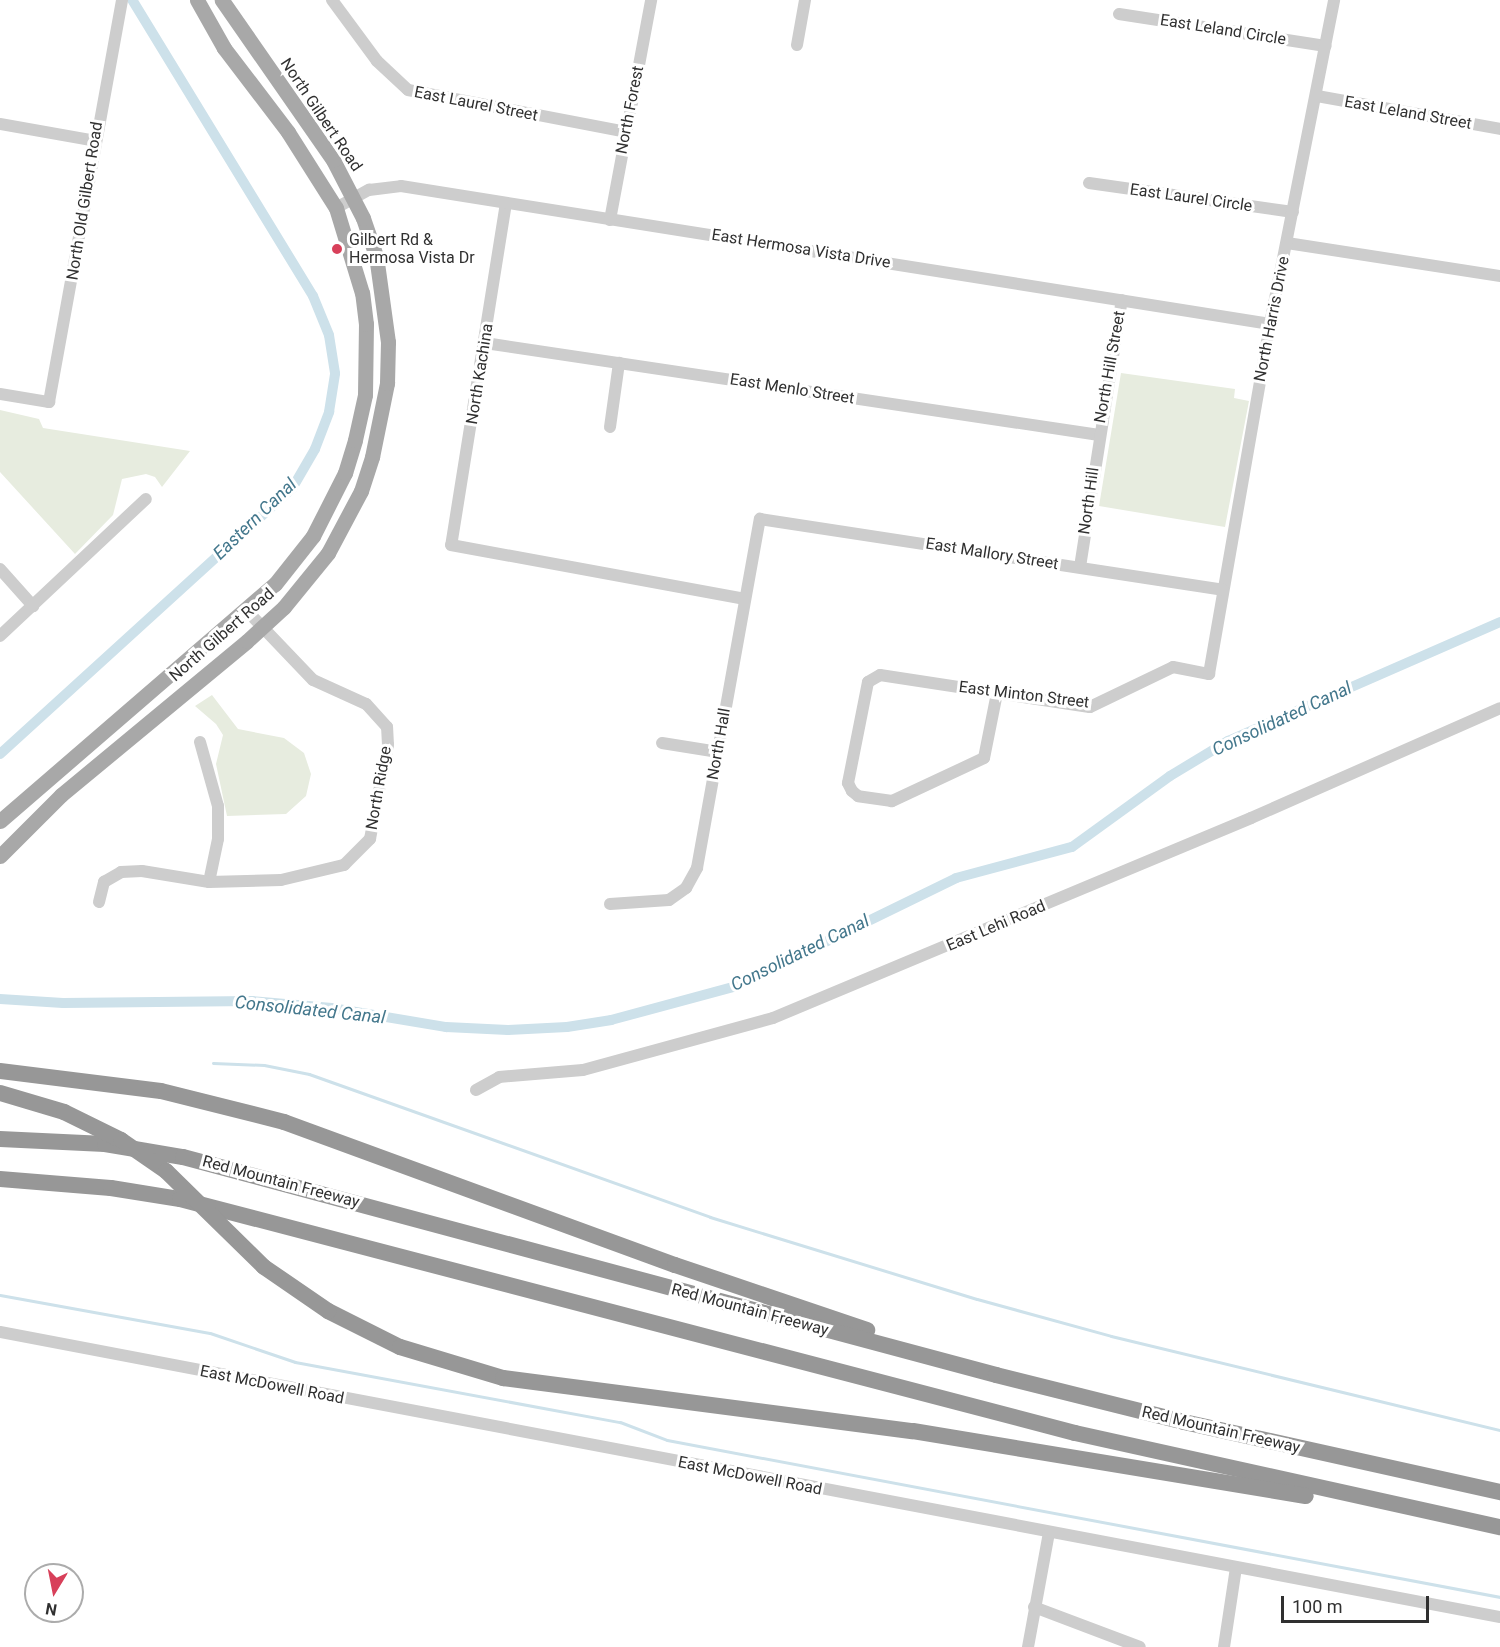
<!DOCTYPE html>
<html>
<head>
<meta charset="utf-8">
<style>
	body { margin:0 }
	#map { position:relative; width:1500px; height:1647px; overflow:hidden; background:#fff; font-family:Roboto,sans-serif }
	div>[style] { position:absolute }
	.green>* { inset:0; background:#e7ecdf }
	.stream>* { height:3px; margin:-1.5px; padding:0 1.5px; transform-origin:1.5px; border-radius:1.5px; background:#cde1ea }
	.canal>* { height:10px; margin:-5px; padding:0 5px; transform-origin:5px; border-radius:5px; background:#cde1ea }
	.minor>* { height:12px; margin:-6px; padding:0 6px; transform-origin:6px; border-radius:6px; background:#cdcdcd }
	.major>* { height:15px; margin:-7.5px; padding:0 7.5px; transform-origin:7.5px; border-radius:7.5px; background:#a8a8a8 }
	.highway>* { height:16px; margin:-8px; padding:0 8px; transform-origin:8px; border-radius:8px; background:#979797 }
	.highway-bridge>* { height:16px; margin:-8px; padding:0 8px; transform-origin:8px; border-radius:8px; background:#979797 }
	.dots>* { width:16px; height:16px; translate:-50% -50%; box-sizing:border-box; border:3px solid #fff; border-radius:50% }
	span { translate:-50% -50%; white-space:nowrap; text-align:center; line-height:1.15; -webkit-text-stroke:6px #fff; paint-order:stroke }
	.street-label { font-size:16px; color:#303030 }
	.poi-label { font-size:16px; color:#303030 }
	.left { translate:0 -50%; text-align:left }
	.water-label { font-size:18px; color:#43778c; font-style:italic }
	.north { position:absolute; left:24px; top:1563px; width:60px; height:60px; box-sizing:border-box; background:#fff; border:2px solid #acacac; border-radius:50%; rotate:190deg; font-size:16px; font-weight:700; line-height:24px; text-align:center; color:#303030 }
	.north::after { content:''; display:block; margin:auto; width:21px; height:27px; background:#d8405a; clip-path:polygon(50% 0,100% 100%,50% 72%,0 100%) }
	.scale { position:absolute; left:1281px; top:1596px; width:148px; height:27px; box-sizing:border-box; border:3px solid #303030; border-top:0; padding-left:8px; font-size:18px; line-height:21px; white-space:nowrap; color:#303030; -webkit-text-stroke:4px #fff; paint-order:stroke }
</style>
</head>
<body>
<div id="map">
	<div class="green">
		<div style="clip-path:polygon(1121px 373px,1235px 389px,1234px 398px,1249px 401px,1225px 527px,1099px 506px)"></div>
		<div style="clip-path:polygon(0 410px,39px 419px,43px 428px,190px 451px,162px 487px,155px 477px,146px 474px,122px 479px,113px 515px,75px 554px,0 472px)"></div>
		<div style="clip-path:polygon(212px 695px,238px 729px,284px 738px,304px 753px,311px 774px,306px 796px,286px 814px,227px 816px,216px 764px,223px 735px,216px 724px,195px 706px)"></div>
	</div>
	<div class="stream">
		<div style="left:213px;top:1063px;width:51px;rotate:2.2deg"></div>
		<div style="left:264px;top:1065px;width:46px;rotate:11.3deg"></div>
		<div style="left:309px;top:1074px;width:426px;rotate:19.6deg"></div>
		<div style="left:710px;top:1217px;width:279px;rotate:17.1deg"></div>
		<div style="left:977px;top:1299px;width:139px;rotate:15.4deg"></div>
		<div style="left:1111px;top:1336px;width:400px;rotate:13.6deg"></div>
		<div style="left:0;top:1295px;width:213px;rotate:10.3deg"></div>
		<div style="left:210px;top:1333px;width:90px;rotate:18.8deg"></div>
		<div style="left:295px;top:1362px;width:330px;rotate:10.5deg"></div>
		<div style="left:620px;top:1422px;width:50px;rotate:21deg"></div>
		<div style="left:667px;top:1440px;width:848px;rotate:10.67deg"></div>
	</div>
	<div class="canal">
		<div style="left:0;top:754px;width:396px;rotate:-42.3deg"></div>
		<div style="left:293px;top:487px;width:44px;rotate:-59.9deg"></div>
		<div style="left:315px;top:449px;width:40px;rotate:-69deg"></div>
		<div style="left:329px;top:412px;width:39px;rotate:-81deg"></div>
		<div style="left:335px;top:373px;width:38px;rotate:-99deg"></div>
		<div style="left:329px;top:335px;width:42px;rotate:-112.3deg"></div>
		<div style="left:313px;top:296px;width:347px;rotate:-121.4deg"></div>
		<div style="left:0;top:999px;width:63px;rotate:3.6deg"></div>
		<div style="left:63px;top:1003px;width:189px;rotate:-0.6deg"></div>
		<div style="left:252px;top:1001px;width:80px;rotate:5deg"></div>
		<div style="left:332px;top:1008px;width:116px;rotate:9.5deg"></div>
		<div style="left:446px;top:1027px;width:62px;rotate:2.8deg"></div>
		<div style="left:508px;top:1030px;width:59px;rotate:-2.9deg"></div>
		<div style="left:567px;top:1027px;width:45px;rotate:-9deg"></div>
		<div style="left:611px;top:1020px;width:126px;rotate:-15.1deg"></div>
		<div style="left:733px;top:987px;width:248px;rotate:-26deg"></div>
		<div style="left:956px;top:878px;width:120px;rotate:-15deg"></div>
		<div style="left:1072px;top:847px;width:121px;rotate:-35.9deg"></div>
		<div style="left:1170px;top:776px;width:68px;rotate:-31.1deg"></div>
		<div style="left:1228px;top:741px;width:297px;rotate:-23.6deg"></div>
	</div>
	<div class="minor">
		<div style="left:332px;top:0;width:76px;rotate:53.6deg"></div>
		<div style="left:377px;top:61px;width:42px;rotate:43.1deg"></div>
		<div style="left:408px;top:90px;width:222px;rotate:10.9deg"></div>
		<div style="left:1119px;top:14px;width:209px;rotate:8.8deg"></div>
		<div style="left:797px;top:45px;width:46px;rotate:-79.9deg"></div>
		<div style="left:1317px;top:96px;width:186px;rotate:10.2deg"></div>
		<div style="left:0;top:124px;width:97px;rotate:10deg"></div>
		<div style="left:1089px;top:183px;width:206px;rotate:8.1deg"></div>
		<div style="left:506px;top:203px;width:346px;rotate:99.1deg"></div>
		<div style="left:451px;top:545px;width:299px;rotate:10.4deg"></div>
		<div style="left:336px;top:208px;width:38px;rotate:-29deg"></div>
		<div style="left:369px;top:190px;width:32px;rotate:-7deg"></div>
		<div style="left:401px;top:186px;width:880px;rotate:9.02deg"></div>
		<div style="left:610px;top:220px;width:224px;rotate:-79.4deg"></div>
		<div style="left:1287px;top:243px;width:216px;rotate:8.8deg"></div>
		<div style="left:485px;top:343px;width:621px;rotate:8.52deg"></div>
		<div style="left:0;top:394px;width:50px;rotate:9.3deg"></div>
		<div style="left:49px;top:402px;width:409px;rotate:-79.7deg"></div>
		<div style="left:610px;top:427px;width:65px;rotate:-82deg"></div>
		<div style="left:1080px;top:567px;width:270px;rotate:-81.1deg"></div>
		<div style="left:0;top:569px;width:50px;rotate:48.3deg"></div>
		<div style="left:0;top:636px;width:200px;rotate:-43.2deg"></div>
		<div style="left:997px;top:693px;width:66px;rotate:101.3deg"></div>
		<div style="left:984px;top:758px;width:102px;rotate:154.9deg"></div>
		<div style="left:892px;top:801px;width:34px;rotate:-172deg"></div>
		<div style="left:858px;top:796px;width:8px;rotate:-140deg"></div>
		<div style="left:852px;top:791px;width:9px;rotate:-117deg"></div>
		<div style="left:848px;top:783px;width:103px;rotate:-78.8deg"></div>
		<div style="left:868px;top:682px;width:14px;rotate:-30deg"></div>
		<div style="left:880px;top:675px;width:212px;rotate:8.7deg"></div>
		<div style="left:1090px;top:707px;width:92px;rotate:-25.7deg"></div>
		<div style="left:1173px;top:667px;width:37px;rotate:11deg"></div>
		<div style="left:1209px;top:674px;width:355px;rotate:-80.1deg"></div>
		<div style="left:1270px;top:324px;width:330px;rotate:-78.8deg"></div>
		<div style="left:200px;top:742px;width:66px;rotate:74.3deg"></div>
		<div style="left:218px;top:806px;width:33px;rotate:90deg"></div>
		<div style="left:218px;top:839px;width:44px;rotate:101.8deg"></div>
		<div style="left:662px;top:743px;width:57px;rotate:9.1deg"></div>
		<div style="left:99px;top:902px;width:21px;rotate:-76deg"></div>
		<div style="left:104px;top:882px;width:20px;rotate:-30deg"></div>
		<div style="left:121px;top:872px;width:21px;rotate:-3deg"></div>
		<div style="left:142px;top:871px;width:68px;rotate:9.3deg"></div>
		<div style="left:209px;top:882px;width:72px;rotate:-1.6deg"></div>
		<div style="left:281px;top:880px;width:65px;rotate:-13.4deg"></div>
		<div style="left:344px;top:865px;width:37px;rotate:-45deg"></div>
		<div style="left:370px;top:839px;width:96px;rotate:-79.2deg"></div>
		<div style="left:388px;top:745px;width:18px;rotate:-93deg"></div>
		<div style="left:387px;top:727px;width:31px;rotate:-132deg"></div>
		<div style="left:366px;top:704px;width:58px;rotate:-155.6deg"></div>
		<div style="left:313px;top:680px;width:95px;rotate:-133.7deg"></div>
		<div style="left:610px;top:904px;width:59px;rotate:-3.9deg"></div>
		<div style="left:669px;top:900px;width:21px;rotate:-35deg"></div>
		<div style="left:686px;top:888px;width:23px;rotate:-61deg"></div>
		<div style="left:697px;top:868px;width:355px;rotate:-79.8deg"></div>
		<div style="left:760px;top:519px;width:468px;rotate:8.7deg"></div>
		<div style="left:476px;top:1090px;width:26px;rotate:-29deg"></div>
		<div style="left:499px;top:1077px;width:84px;rotate:-4.8deg"></div>
		<div style="left:583px;top:1070px;width:197px;rotate:-15.3deg"></div>
		<div style="left:773px;top:1018px;width:518px;rotate:-22.7deg"></div>
		<div style="left:1251px;top:818px;width:272px;rotate:-23.8deg"></div>
		<div style="left:0;top:1332px;width:1527px;rotate:10.76deg"></div>
		<div style="left:1034px;top:1607px;width:113px;rotate:20.7deg"></div>
		<div style="left:1028px;top:1647px;width:116px;rotate:-79.6deg"></div>
		<div style="left:1224px;top:1647px;width:80px;rotate:-81.4deg"></div>
	</div>
	<div class="major">
		<div style="left:0;top:821px;width:363px;rotate:-40.8deg"></div>
		<div style="left:275px;top:584px;width:61px;rotate:-51.6deg"></div>
		<div style="left:313px;top:536px;width:71px;rotate:-63.1deg"></div>
		<div style="left:345px;top:473px;width:34px;rotate:-73deg"></div>
		<div style="left:355px;top:440px;width:46px;rotate:-77.5deg"></div>
		<div style="left:365px;top:395px;width:71px;rotate:-89.2deg"></div>
		<div style="left:366px;top:324px;width:31px;rotate:-97deg"></div>
		<div style="left:362px;top:293px;width:89px;rotate:-107deg"></div>
		<div style="left:336px;top:208px;width:90px;rotate:-122.3deg"></div>
		<div style="left:288px;top:132px;width:106px;rotate:-127.3deg"></div>
		<div style="left:224px;top:48px;width:55px;rotate:-119.4deg"></div>
		<div style="left:0;top:856px;width:86px;rotate:-45deg"></div>
		<div style="left:61px;top:795px;width:241px;rotate:-39.6deg"></div>
		<div style="left:247px;top:641px;width:50px;rotate:-42.6deg"></div>
		<div style="left:284px;top:607px;width:70px;rotate:-50.8deg"></div>
		<div style="left:328px;top:553px;width:70px;rotate:-62deg"></div>
		<div style="left:361px;top:491px;width:36px;rotate:-72deg"></div>
		<div style="left:372px;top:457px;width:76px;rotate:-78.5deg"></div>
		<div style="left:387px;top:383px;width:41px;rotate:-88.6deg"></div>
		<div style="left:388px;top:342px;width:87px;rotate:-97.9deg"></div>
		<div style="left:376px;top:256px;width:40px;rotate:-108.9deg"></div>
		<div style="left:363px;top:218px;width:65px;rotate:-117.3deg"></div>
		<div style="left:333px;top:160px;width:195px;rotate:-124.8deg"></div>
	</div>
	<div class="highway">
		<div style="left:0;top:1071px;width:162px;rotate:7.1deg"></div>
		<div style="left:161px;top:1091px;width:127px;rotate:14.1deg"></div>
		<div style="left:284px;top:1122px;width:416px;rotate:20.1deg"></div>
		<div style="left:675px;top:1265px;width:203px;rotate:18.7deg"></div>
		<div style="left:0;top:1139px;width:105px;rotate:2.7deg"></div>
		<div style="left:105px;top:1144px;width:79px;rotate:9.5deg"></div>
		<div style="left:183px;top:1157px;width:842px;rotate:15.01deg"></div>
		<div style="left:996px;top:1375px;width:194px;rotate:14deg"></div>
		<div style="left:1184px;top:1422px;width:324px;rotate:12.5deg"></div>
		<div style="left:0;top:1179px;width:111px;rotate:4.6deg"></div>
		<div style="left:111px;top:1188px;width:70px;rotate:9.1deg"></div>
		<div style="left:180px;top:1199px;width:925px;rotate:14.65deg"></div>
		<div style="left:1075px;top:1433px;width:435px;rotate:12.5deg"></div>
		<div style="left:328px;top:1311px;width:80px;rotate:26.6deg"></div>
		<div style="left:400px;top:1347px;width:108px;rotate:16.8deg"></div>
		<div style="left:503px;top:1378px;width:413px;rotate:7.4deg"></div>
		<div style="left:913px;top:1431px;width:398px;rotate:9.4deg"></div>
	</div>
	<div class="highway-bridge">
		<div style="left:0;top:1093px;width:67px;rotate:16.5deg"></div>
		<div style="left:64px;top:1112px;width:64px;rotate:26.2deg"></div>
		<div style="left:121px;top:1140px;width:55px;rotate:34.6deg"></div>
		<div style="left:166px;top:1171px;width:137px;rotate:44.4deg"></div>
		<div style="left:264px;top:1267px;width:78px;rotate:34.5deg"></div>
	</div>
	<div class="dots">
		<div style="left:337px;top:249px;background:#d8405a"></div>
	</div>
	<div class="street-label">
		<span style="left:1223px;top:30px;rotate:9deg">East Leland Circle</span>
		<span style="left:476px;top:104px;rotate:11deg">East Laurel Street</span>
		<span style="left:630px;top:110px;rotate:-79deg">North Forest</span>
		<span style="left:1408px;top:113px;rotate:10deg">East Leland Street</span>
		<span style="left:321px;top:115px;rotate:56deg">North Gilbert Road</span>
		<span style="left:1191px;top:198px;rotate:8deg">East Laurel Circle</span>
		<span style="left:85px;top:201px;rotate:-81deg">North Old Gilbert Road</span>
		<span style="left:801px;top:249px;rotate:9deg">East Hermosa Vista Drive</span>
		<span style="left:1272px;top:319px;rotate:-79deg">North Harris Drive</span>
		<span style="left:1110px;top:367px;rotate:-80deg">North Hill Street</span>
		<span style="left:480px;top:374px;rotate:-81deg">North Kachina</span>
		<span style="left:792px;top:389px;rotate:9deg">East Menlo Street</span>
		<span style="left:1089px;top:501px;rotate:-82deg">North Hill</span>
		<span style="left:992px;top:554px;rotate:9deg">East Mallory Street</span>
		<span style="left:222px;top:635px;rotate:-41deg">North Gilbert Road</span>
		<span style="left:1024px;top:695px;rotate:7deg">East Minton Street</span>
		<span style="left:719px;top:744px;rotate:-80deg">North Hall</span>
		<span style="left:379px;top:788px;rotate:-80deg">North Ridge</span>
		<span style="left:996px;top:926px;rotate:-23deg">East Lehi Road</span>
		<span style="left:281px;top:1182px;rotate:15deg">Red Mountain Freeway</span>
		<span style="left:750px;top:1310px;rotate:15deg">Red Mountain Freeway</span>
		<span style="left:272px;top:1385px;rotate:11deg">East McDowell Road</span>
		<span style="left:1221px;top:1430px;rotate:13deg">Red Mountain Freeway</span>
		<span style="left:750px;top:1476px;rotate:11deg">East McDowell Road</span>
	</div>
	<div class="poi-label">
		<span class="left" style="left:349px;top:249px">Gilbert Rd &amp;<br>Hermosa Vista Dr</span>
	</div>
	<div class="water-label">
		<span style="left:255px;top:519px;rotate:-44deg">Eastern Canal</span>
		<span style="left:1282px;top:719px;rotate:-25deg">Consolidated Canal</span>
		<span style="left:800px;top:953px;rotate:-26deg">Consolidated Canal</span>
		<span style="left:310px;top:1010px;rotate:6deg">Consolidated Canal</span>
	</div>
	<div class="north">N</div>
	<div class="scale">100 m</div>
</div>
</body>
</html>
